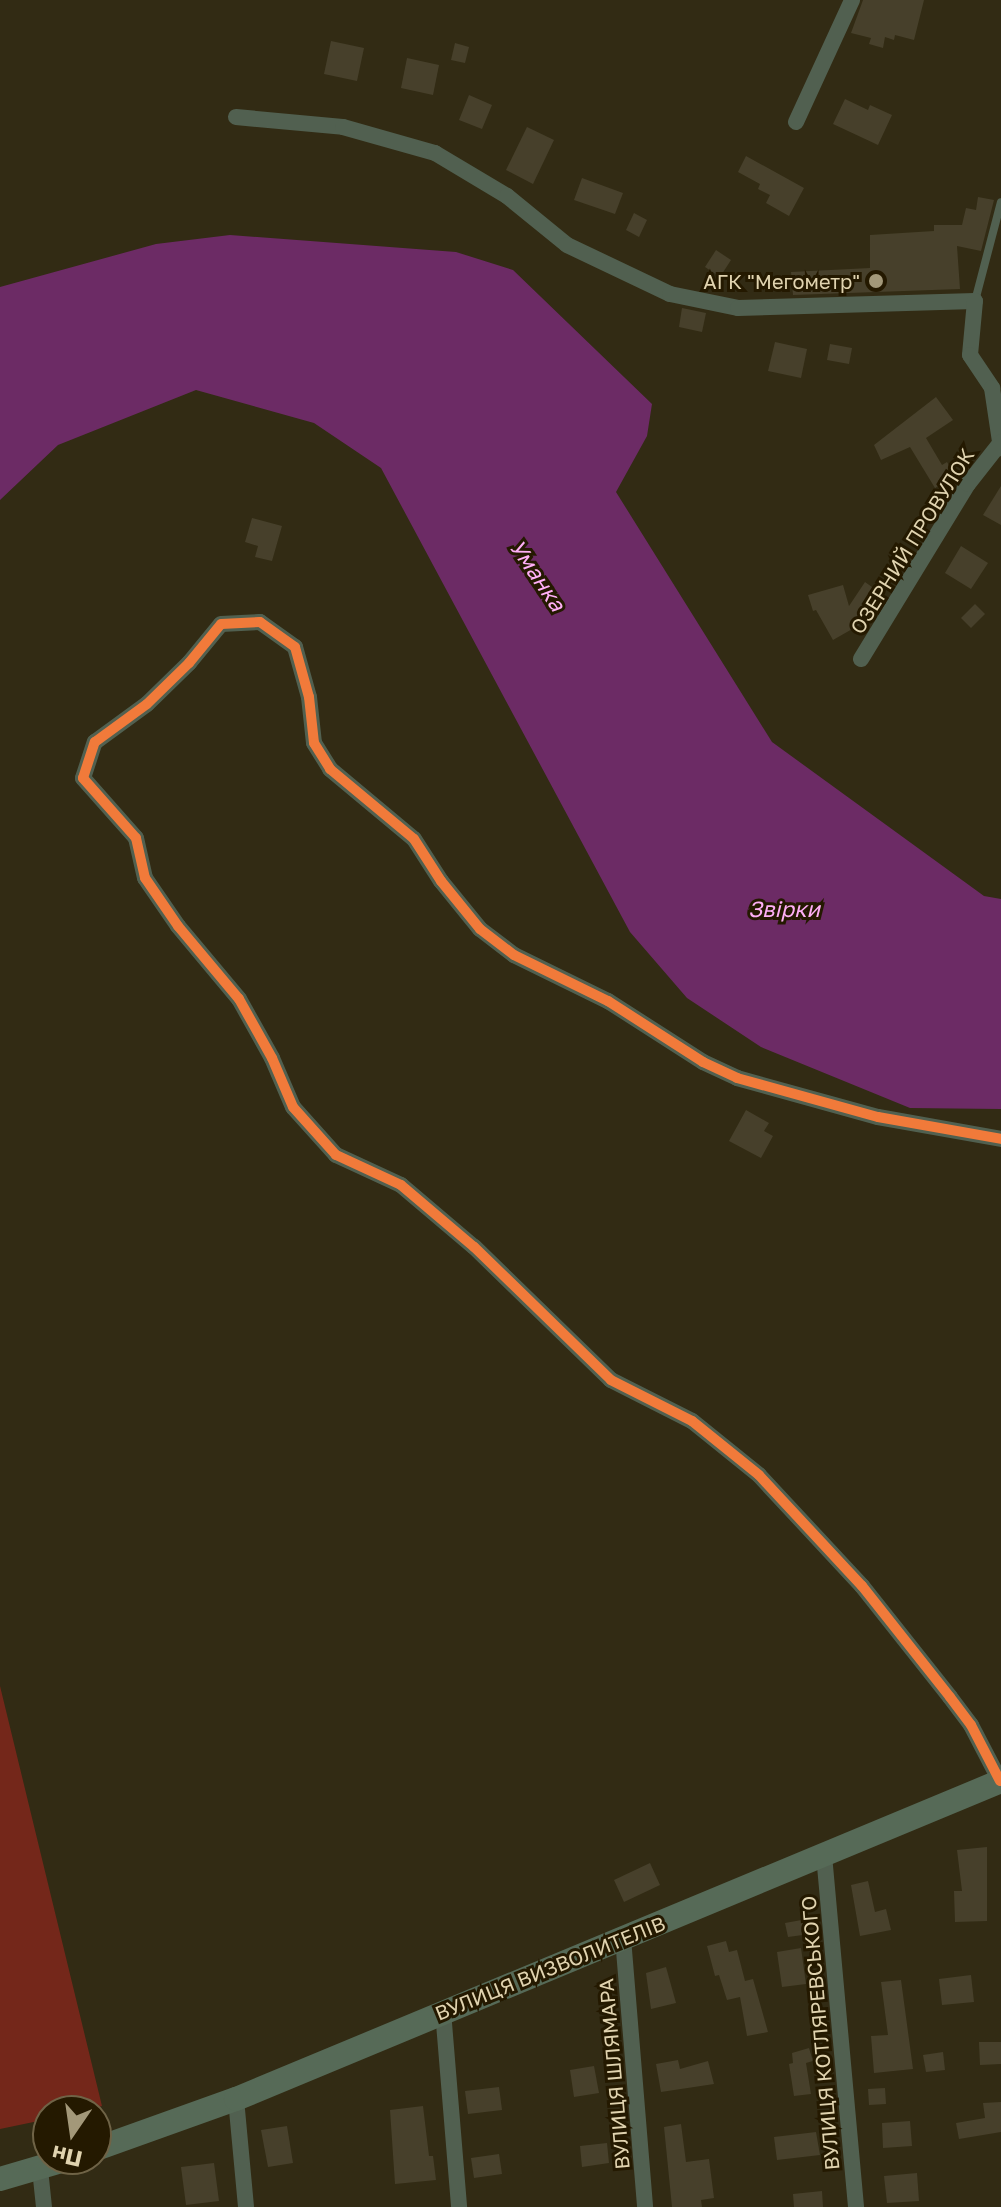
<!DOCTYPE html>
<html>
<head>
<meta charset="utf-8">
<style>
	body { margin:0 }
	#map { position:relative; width:1001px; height:2207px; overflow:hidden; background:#322b14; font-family:"Golos Text",sans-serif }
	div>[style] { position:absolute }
	.green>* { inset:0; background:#74271a }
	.water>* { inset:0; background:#6c2b65 }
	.building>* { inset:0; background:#47402b }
	.service>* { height:8px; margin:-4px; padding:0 4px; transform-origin:4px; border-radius:4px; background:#516050 }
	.minor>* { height:16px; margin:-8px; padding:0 8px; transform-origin:8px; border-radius:8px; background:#516050 }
	.secondary>* { height:24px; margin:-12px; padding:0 12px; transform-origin:12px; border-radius:12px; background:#566a57 }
	.cycleway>* { height:10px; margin:-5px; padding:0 5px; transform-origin:5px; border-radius:5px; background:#f17a3a }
	.dots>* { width:22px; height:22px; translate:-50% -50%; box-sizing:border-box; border:4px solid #241900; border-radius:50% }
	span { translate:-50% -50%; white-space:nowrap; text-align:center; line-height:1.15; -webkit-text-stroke:6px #241900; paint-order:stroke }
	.poi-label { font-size:20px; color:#e0d3af }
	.right { translate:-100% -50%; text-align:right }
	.street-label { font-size:20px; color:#e0d3af }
	.water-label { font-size:22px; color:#ffaff6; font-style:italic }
	.north { position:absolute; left:32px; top:2095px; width:80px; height:80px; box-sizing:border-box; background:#241900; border:2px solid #6f6346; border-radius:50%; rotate:193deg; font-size:22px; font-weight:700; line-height:32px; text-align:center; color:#e0d3af }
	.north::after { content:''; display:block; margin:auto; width:28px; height:36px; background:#a39879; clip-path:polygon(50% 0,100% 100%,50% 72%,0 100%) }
</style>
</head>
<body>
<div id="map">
	<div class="green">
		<div style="clip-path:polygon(0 1686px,102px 2106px,83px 2111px,48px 2111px,48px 2119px,0 2129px)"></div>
	</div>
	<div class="water">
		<div style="clip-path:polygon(230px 235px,456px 252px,513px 270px,652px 404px,647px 436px,616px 492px,772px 742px,984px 896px,1001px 899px,1001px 1109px,910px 1108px,761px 1047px,687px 998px,630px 932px,381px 468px,314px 423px,196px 390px,58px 445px,0 500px,0 287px,156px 244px)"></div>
	</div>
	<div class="building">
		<div style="clip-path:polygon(863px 0,924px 0,914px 40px,895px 35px,894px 40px,885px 37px,883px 48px,869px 44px,871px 38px,851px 33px)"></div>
		<div style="clip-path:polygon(331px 41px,364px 48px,357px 81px,324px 74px)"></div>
		<div style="clip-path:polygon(455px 43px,469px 47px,465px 63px,451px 60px)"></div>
		<div style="clip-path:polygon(407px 58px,439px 65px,433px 95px,401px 88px)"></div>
		<div style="clip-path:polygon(469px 95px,492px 105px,482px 129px,459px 120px)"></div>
		<div style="clip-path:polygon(845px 99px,868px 110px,870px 105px,892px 115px,878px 145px,833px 124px)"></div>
		<div style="clip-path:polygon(527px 127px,554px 140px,533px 184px,506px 170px)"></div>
		<div style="clip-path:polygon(746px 156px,804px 188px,789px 216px,766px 203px,770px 195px,758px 189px,760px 184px,738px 172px)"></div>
		<div style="clip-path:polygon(582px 178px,623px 193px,615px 214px,574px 200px)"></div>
		<div style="clip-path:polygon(978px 197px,994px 200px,981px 251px,957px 246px,960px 289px,793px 295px,791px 272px,870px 268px,870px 235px,934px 231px,934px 225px,962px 225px,966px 208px,976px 210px)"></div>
		<div style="clip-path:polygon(634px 213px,647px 220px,639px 237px,626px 230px)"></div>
		<div style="clip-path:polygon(716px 250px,731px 260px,720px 277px,705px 267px)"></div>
		<div style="clip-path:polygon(682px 308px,706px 313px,702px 332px,679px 327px)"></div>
		<div style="clip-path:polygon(775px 342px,807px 349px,801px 378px,768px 371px)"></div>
		<div style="clip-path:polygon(830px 344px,852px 348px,849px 364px,827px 360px)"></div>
		<div style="clip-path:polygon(936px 397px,953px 420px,926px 438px,942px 465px,947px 462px,955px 476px,935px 488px,910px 447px,881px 460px,874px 445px)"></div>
		<div style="clip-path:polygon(1001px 486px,1001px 525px,983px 515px)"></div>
		<div style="clip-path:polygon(252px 518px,282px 526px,272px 561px,255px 557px,258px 546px,245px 542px)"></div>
		<div style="clip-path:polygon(961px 546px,988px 563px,971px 589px,945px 573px)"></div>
		<div style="clip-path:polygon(865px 582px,886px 597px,867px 628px,861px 624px,833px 640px,816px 610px,813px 611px,808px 595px,843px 585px,849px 606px)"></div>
		<div style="clip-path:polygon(975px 604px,985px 614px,971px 628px,961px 618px)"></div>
		<div style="clip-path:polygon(746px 1110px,769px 1123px,764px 1131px,773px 1136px,761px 1158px,729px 1141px)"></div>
		<div style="clip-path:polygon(987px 1847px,987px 1921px,955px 1922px,954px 1891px,962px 1891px,957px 1850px)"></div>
		<div style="clip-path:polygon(650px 1863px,660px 1885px,624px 1902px,614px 1880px)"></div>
		<div style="clip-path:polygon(868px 1881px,875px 1912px,886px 1909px,891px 1930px,860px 1936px,851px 1885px)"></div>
		<div style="clip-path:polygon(807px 1919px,810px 1934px,788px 1937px,785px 1923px)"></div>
		<div style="clip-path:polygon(726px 1941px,729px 1952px,737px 1950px,745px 1981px,753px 1979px,768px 2032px,747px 2036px,740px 1997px,727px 2000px,719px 1975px,715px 1976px,707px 1946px)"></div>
		<div style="clip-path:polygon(801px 1948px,806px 1984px,782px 1987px,777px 1952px)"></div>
		<div style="clip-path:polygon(666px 1967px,676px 2003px,651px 2009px,646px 1973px)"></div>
		<div style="clip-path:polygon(971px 1975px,974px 2002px,942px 2005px,939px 1979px)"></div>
		<div style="clip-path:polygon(901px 1980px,913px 2069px,874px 2073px,871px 2036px,888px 2035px,881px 1982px)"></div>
		<div style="clip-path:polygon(979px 2042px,1001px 2042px,1001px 2064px,980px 2065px)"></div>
		<div style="clip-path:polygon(809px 2048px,813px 2061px,806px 2063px,811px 2094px,794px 2096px,789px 2064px,793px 2063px,792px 2053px)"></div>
		<div style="clip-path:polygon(943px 2052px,945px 2070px,926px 2072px,923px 2055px)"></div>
		<div style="clip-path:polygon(678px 2060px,680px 2069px,708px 2061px,714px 2084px,661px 2092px,656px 2064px)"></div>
		<div style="clip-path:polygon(594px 2066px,599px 2093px,574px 2097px,570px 2070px)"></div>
		<div style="clip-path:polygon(499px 2087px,502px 2110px,468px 2114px,465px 2091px)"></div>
		<div style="clip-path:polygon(885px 2088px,886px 2104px,869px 2105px,868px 2089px)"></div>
		<div style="clip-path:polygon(1001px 2102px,1001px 2132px,959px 2139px,956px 2123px,985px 2118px,983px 2103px)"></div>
		<div style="clip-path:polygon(423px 2106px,429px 2156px,433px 2156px,436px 2180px,395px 2184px,390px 2110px)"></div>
		<div style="clip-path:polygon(910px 2121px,912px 2146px,883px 2148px,882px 2123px)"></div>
		<div style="clip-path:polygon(681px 2124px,686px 2162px,709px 2159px,714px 2198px,701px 2200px,702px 2207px,672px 2207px,664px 2127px)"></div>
		<div style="clip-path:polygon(287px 2126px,293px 2163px,268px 2167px,261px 2130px)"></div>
		<div style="clip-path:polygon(816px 2132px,820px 2155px,777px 2160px,774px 2137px)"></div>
		<div style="clip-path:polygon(607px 2143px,609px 2163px,582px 2167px,580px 2146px)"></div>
		<div style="clip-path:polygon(499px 2154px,502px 2174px,474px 2178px,471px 2158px)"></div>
		<div style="clip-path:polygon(214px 2163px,219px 2201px,186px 2205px,181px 2167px)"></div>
		<div style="clip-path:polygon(917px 2173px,919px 2201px,887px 2203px,884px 2176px)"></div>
		<div style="clip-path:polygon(822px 2191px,823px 2207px,794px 2207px,793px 2194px)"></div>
	</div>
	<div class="service">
		<div style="left:975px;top:301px;width:102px;rotate:-75.3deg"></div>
	</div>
	<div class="minor">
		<div style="left:236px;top:117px;width:107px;rotate:5.3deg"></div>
		<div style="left:343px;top:127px;width:96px;rotate:15.8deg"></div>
		<div style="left:435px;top:153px;width:84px;rotate:30.8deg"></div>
		<div style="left:507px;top:196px;width:77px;rotate:39.2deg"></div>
		<div style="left:567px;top:245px;width:114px;rotate:25.4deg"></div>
		<div style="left:670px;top:294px;width:69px;rotate:11.6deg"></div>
		<div style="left:738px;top:308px;width:237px;rotate:-1.7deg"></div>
		<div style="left:975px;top:301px;width:54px;rotate:95.3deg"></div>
		<div style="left:970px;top:355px;width:40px;rotate:56deg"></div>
		<div style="left:992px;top:388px;width:61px;rotate:81.5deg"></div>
		<div style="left:796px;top:122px;width:134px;rotate:-65.3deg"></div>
		<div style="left:861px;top:659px;width:205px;rotate:-58.6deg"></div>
		<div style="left:968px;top:484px;width:53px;rotate:-51.8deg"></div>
		<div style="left:1000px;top:1781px;width:63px;rotate:-117.4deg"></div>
		<div style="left:971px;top:1725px;width:35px;rotate:-127deg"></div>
		<div style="left:950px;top:1697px;width:142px;rotate:-128.4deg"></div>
		<div style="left:862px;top:1586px;width:151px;rotate:-132.9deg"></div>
		<div style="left:759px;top:1475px;width:86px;rotate:-141.1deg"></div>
		<div style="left:692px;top:1421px;width:91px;rotate:-153.2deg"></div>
		<div style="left:611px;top:1380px;width:191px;rotate:-135.8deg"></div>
		<div style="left:474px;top:1247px;width:96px;rotate:-139.7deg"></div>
		<div style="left:401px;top:1185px;width:72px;rotate:-155.2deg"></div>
		<div style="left:336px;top:1155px;width:64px;rotate:-131.9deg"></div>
		<div style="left:293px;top:1107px;width:53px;rotate:-113.2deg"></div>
		<div style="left:272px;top:1058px;width:68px;rotate:-119.2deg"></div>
		<div style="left:239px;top:999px;width:95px;rotate:-129.9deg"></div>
		<div style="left:178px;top:926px;width:58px;rotate:-124.5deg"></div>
		<div style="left:145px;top:878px;width:41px;rotate:-102.7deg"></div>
		<div style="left:136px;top:838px;width:80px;rotate:-131.5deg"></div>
		<div style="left:83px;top:778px;width:38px;rotate:-72deg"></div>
		<div style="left:95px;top:742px;width:64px;rotate:-36.2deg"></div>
		<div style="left:147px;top:704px;width:59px;rotate:-44.3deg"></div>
		<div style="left:189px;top:663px;width:50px;rotate:-50.6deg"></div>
		<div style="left:221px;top:624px;width:39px;rotate:-3deg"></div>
		<div style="left:260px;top:622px;width:43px;rotate:35.5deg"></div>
		<div style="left:295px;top:647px;width:52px;rotate:74.4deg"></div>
		<div style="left:309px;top:697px;width:46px;rotate:83.8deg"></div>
		<div style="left:314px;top:743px;width:31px;rotate:58deg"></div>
		<div style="left:330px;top:769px;width:109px;rotate:39.8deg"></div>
		<div style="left:414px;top:839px;width:50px;rotate:57.3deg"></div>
		<div style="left:441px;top:881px;width:62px;rotate:50.9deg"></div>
		<div style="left:480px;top:929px;width:43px;rotate:37.4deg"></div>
		<div style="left:514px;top:955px;width:105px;rotate:26.1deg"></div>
		<div style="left:608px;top:1001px;width:113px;rotate:32.7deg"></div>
		<div style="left:703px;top:1062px;width:38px;rotate:25deg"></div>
		<div style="left:737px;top:1078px;width:146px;rotate:15.5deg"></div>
		<div style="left:878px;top:1117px;width:125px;rotate:10.1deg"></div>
		<div style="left:824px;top:1855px;width:353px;rotate:84.8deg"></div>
		<div style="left:623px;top:1938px;width:270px;rotate:85.3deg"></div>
		<div style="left:443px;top:2011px;width:197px;rotate:85.3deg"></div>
		<div style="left:236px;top:2099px;width:108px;rotate:84.7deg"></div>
		<div style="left:40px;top:2169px;width:38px;rotate:84deg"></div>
	</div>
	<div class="secondary">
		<div style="left:96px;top:2149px;width:149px;rotate:-19.7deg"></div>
		<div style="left:236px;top:2099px;width:828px;rotate:-22.57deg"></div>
		<div style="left:0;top:2179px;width:71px;rotate:-16.4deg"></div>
	</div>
	<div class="cycleway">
		<div style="left:1000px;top:1781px;width:63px;rotate:-117.4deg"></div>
		<div style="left:971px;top:1725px;width:35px;rotate:-127deg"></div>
		<div style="left:950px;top:1697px;width:142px;rotate:-128.4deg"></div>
		<div style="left:862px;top:1586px;width:151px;rotate:-132.9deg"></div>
		<div style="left:759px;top:1475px;width:86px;rotate:-141.1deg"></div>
		<div style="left:692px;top:1421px;width:91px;rotate:-153.2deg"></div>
		<div style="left:611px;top:1380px;width:191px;rotate:-135.8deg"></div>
		<div style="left:474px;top:1247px;width:96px;rotate:-139.7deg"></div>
		<div style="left:401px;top:1185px;width:72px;rotate:-155.2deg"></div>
		<div style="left:336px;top:1155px;width:64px;rotate:-131.9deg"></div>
		<div style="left:293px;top:1107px;width:53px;rotate:-113.2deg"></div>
		<div style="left:272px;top:1058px;width:68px;rotate:-119.2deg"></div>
		<div style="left:239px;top:999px;width:95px;rotate:-129.9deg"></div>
		<div style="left:178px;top:926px;width:58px;rotate:-124.5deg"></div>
		<div style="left:145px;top:878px;width:41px;rotate:-102.7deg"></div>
		<div style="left:136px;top:838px;width:80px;rotate:-131.5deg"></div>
		<div style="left:83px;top:778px;width:38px;rotate:-72deg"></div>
		<div style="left:95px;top:742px;width:64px;rotate:-36.2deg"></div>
		<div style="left:147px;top:704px;width:59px;rotate:-44.3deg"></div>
		<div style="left:189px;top:663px;width:50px;rotate:-50.6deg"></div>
		<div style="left:221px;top:624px;width:39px;rotate:-3deg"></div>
		<div style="left:260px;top:622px;width:43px;rotate:35.5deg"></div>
		<div style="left:295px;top:647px;width:52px;rotate:74.4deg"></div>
		<div style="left:309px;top:697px;width:46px;rotate:83.8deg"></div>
		<div style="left:314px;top:743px;width:31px;rotate:58deg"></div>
		<div style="left:330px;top:769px;width:109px;rotate:39.8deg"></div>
		<div style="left:414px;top:839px;width:50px;rotate:57.3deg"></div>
		<div style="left:441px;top:881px;width:62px;rotate:50.9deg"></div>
		<div style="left:480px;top:929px;width:43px;rotate:37.4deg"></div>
		<div style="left:514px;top:955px;width:105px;rotate:26.1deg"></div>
		<div style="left:608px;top:1001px;width:113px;rotate:32.7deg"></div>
		<div style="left:703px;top:1062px;width:38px;rotate:25deg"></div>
		<div style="left:737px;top:1078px;width:146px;rotate:15.5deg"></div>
		<div style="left:878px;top:1117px;width:125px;rotate:10.1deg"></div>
	</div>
	<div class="dots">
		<div style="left:876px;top:281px;background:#a39879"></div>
	</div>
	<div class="poi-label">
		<span class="right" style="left:860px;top:281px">АГК "Мегометр"</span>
	</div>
	<div class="street-label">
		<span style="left:912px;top:541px;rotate:-58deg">ОЗЕРНИЙ ПРОВУЛОК</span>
		<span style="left:550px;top:1968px;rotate:-22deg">ВУЛИЦЯ ВИЗВОЛИТЕЛІВ</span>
		<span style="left:820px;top:2033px;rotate:-95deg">ВУЛИЦЯ КОТЛЯРЕВСЬКОГО</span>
		<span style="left:614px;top:2074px;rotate:-95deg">ВУЛИЦЯ ШЛЯМАРА</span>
	</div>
	<div class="water-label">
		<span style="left:538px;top:575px;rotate:56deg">Уманка</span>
		<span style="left:784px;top:909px">Звірки</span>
	</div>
	<div class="north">Пн</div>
</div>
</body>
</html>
